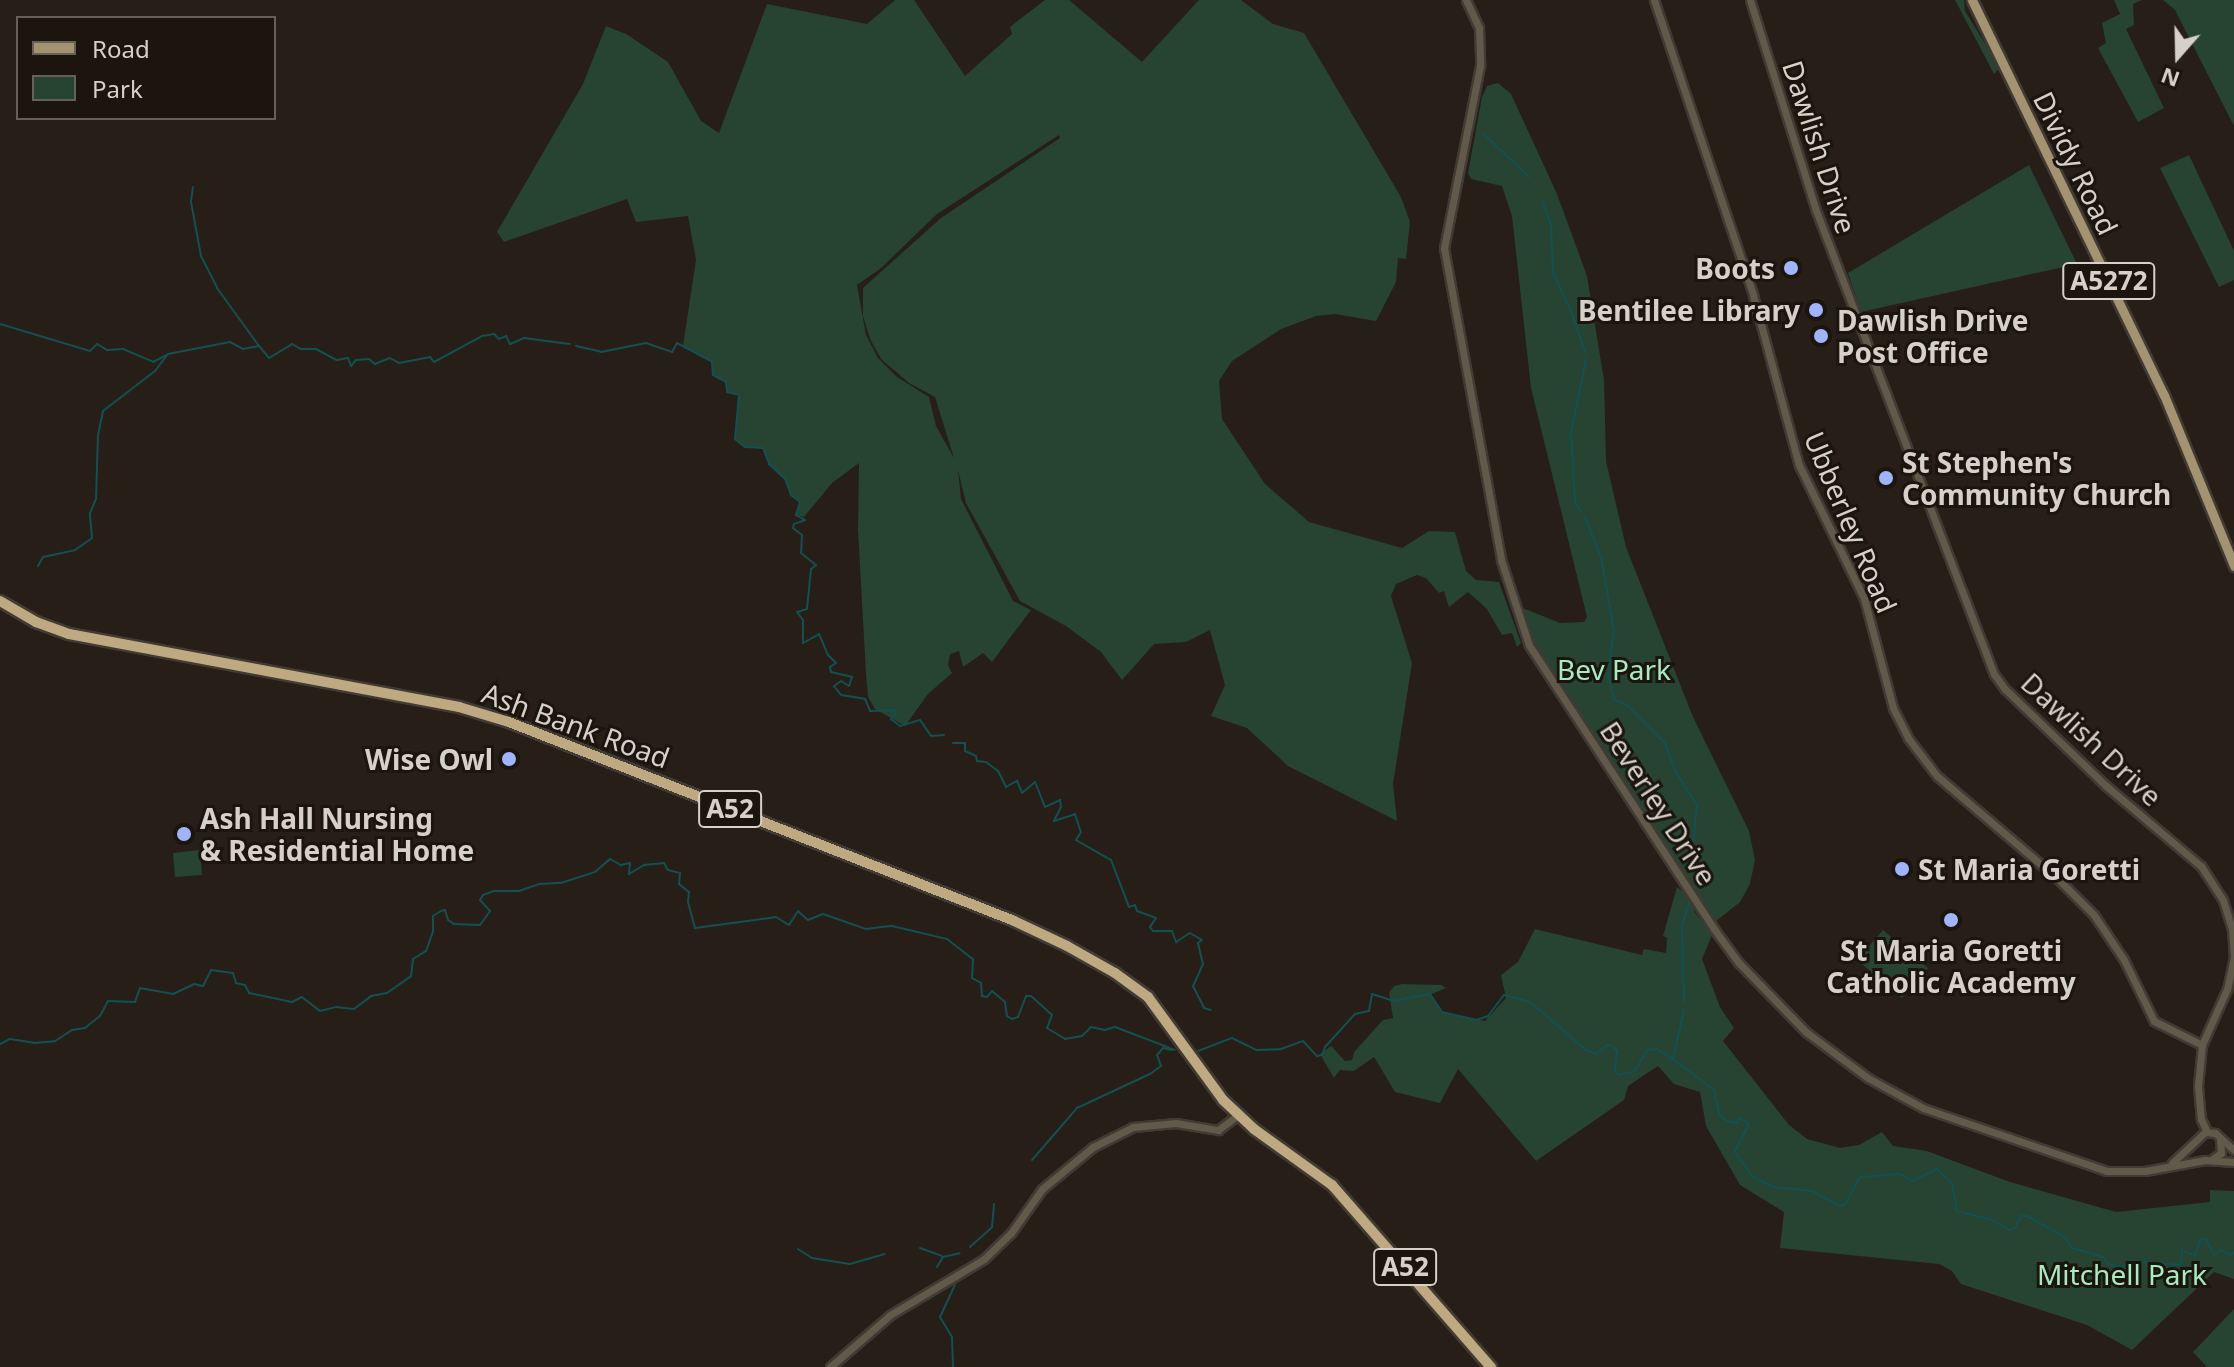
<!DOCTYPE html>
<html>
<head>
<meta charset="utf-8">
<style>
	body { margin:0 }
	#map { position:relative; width:2234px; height:1367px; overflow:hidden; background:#261e17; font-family:"Noto Sans",sans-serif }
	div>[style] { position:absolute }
	.green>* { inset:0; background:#274332 }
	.stream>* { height:2px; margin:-1px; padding:0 1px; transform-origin:1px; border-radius:1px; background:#125151 }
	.roads { filter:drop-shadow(2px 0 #423a34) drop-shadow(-2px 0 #423a34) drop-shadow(0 2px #423a34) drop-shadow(0 -2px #423a34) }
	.minor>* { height:7px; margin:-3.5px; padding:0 3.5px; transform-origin:3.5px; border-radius:3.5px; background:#615949 }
	.major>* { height:9px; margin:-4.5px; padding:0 4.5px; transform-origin:4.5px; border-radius:4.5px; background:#a49371 }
	.highway>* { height:10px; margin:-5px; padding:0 5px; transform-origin:5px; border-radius:5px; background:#bfa980 }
	.dots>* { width:22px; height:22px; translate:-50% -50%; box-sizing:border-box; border:4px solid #1c150e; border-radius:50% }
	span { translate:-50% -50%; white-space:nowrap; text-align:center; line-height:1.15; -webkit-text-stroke:6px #1c150e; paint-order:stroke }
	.shield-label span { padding:2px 6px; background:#1c150e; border:2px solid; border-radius:6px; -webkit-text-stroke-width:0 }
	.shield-label { font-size:26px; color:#d6d0cb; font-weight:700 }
	.street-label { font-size:28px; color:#d6d0cb }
	.poi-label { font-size:28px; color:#d6d0cb; font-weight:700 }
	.right { translate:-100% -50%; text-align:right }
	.left { translate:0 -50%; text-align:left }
	.park-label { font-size:28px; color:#a7ebc1 }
	.legend { position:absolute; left:16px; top:16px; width:260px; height:104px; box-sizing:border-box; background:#1c150e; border:2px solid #66605a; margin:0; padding:10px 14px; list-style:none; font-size:24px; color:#d6d0cb }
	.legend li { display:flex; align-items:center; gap:16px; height:40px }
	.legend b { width:40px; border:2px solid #66605a }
	.north { position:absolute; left:2138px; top:16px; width:80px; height:80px; -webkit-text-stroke:6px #1c150e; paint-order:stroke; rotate:200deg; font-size:22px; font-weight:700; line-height:32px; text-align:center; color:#d6d0cb }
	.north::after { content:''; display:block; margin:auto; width:28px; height:36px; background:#d6d0cb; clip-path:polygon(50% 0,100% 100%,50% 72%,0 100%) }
</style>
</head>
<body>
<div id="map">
	<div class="green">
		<div style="clip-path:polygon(evenodd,895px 0,914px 0,965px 76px,1012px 34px,1010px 27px,1045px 0,1069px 0,1142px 62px,1199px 0,1241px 0,1273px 24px,1304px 33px,1401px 197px,1410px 222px,1406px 259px,1398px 258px,1396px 282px,1376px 321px,1335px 314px,1316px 316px,1281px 329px,1232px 361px,1219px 381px,1222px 419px,1265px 484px,1309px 522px,1402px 548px,1429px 531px,1455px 532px,1466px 571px,1476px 580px,1499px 582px,1521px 643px,1517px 647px,1512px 633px,1502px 635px,1487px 609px,1468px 592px,1449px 607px,1444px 591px,1439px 593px,1426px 578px,1417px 575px,1396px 584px,1391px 596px,1412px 663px,1393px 784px,1397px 821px,1288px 766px,1247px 728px,1211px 716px,1225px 685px,1210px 630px,1186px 642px,1154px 644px,1122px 680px,1101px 652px,1066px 626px,1020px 601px,966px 503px,958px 470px,961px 499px,1013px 601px,1031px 610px,992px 662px,983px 653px,963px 667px,959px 651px,950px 654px,948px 665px,952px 673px,928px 694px,905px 726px,875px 709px,868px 697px,866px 674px,858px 530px,859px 463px,832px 483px,804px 517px,796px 515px,800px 502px,791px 495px,785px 479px,769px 464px,763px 449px,745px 447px,735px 439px,739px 395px,727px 392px,726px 382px,713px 375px,712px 362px,683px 346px,696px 260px,688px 216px,636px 222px,627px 199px,504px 242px,497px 232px,583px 84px,606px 26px,626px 34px,668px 62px,701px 121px,719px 133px,767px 4px,867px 24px,895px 0,1059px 135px,1060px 138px,941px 218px,863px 288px,863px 316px,870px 339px,881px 359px,909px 383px,935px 397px,954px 458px,936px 426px,929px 397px,897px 377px,878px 358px,866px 335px,857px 285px,880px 269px,937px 214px,1059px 135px)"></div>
		<div style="clip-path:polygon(1955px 0,1964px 0,1965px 11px,1996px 61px,1999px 68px,1994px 74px)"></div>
		<div style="clip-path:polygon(2114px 0,2142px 0,2133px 4px,2134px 25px,2126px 29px,2164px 108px,2138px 122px,2098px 48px,2106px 43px,2102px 23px,2120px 14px)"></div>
		<div style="clip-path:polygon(2163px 0,2234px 0,2234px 126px,2175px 10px)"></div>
		<div style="clip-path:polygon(1498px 83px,1511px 94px,1557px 194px,1587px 276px,1604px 380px,1606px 461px,1626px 547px,1693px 717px,1749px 831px,1755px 860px,1750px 884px,1740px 902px,1716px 921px,1532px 643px,1520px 607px,1560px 623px,1584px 622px,1587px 617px,1531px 388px,1512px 216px,1502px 186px,1471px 179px,1468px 173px,1482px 97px,1487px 86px)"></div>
		<div style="clip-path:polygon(2189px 155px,2234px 251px,2234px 280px,2219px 287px,2160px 168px)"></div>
		<div style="clip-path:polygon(2029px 165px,2077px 264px,1861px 312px,1848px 273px)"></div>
		<div style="clip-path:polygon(200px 850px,202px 875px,175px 877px,173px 853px)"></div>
		<div style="clip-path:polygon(1677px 887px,1693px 900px,1694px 911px,1712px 935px,1702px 959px,1720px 1007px,1734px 1028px,1723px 1041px,1789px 1125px,1807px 1139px,1840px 1148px,1859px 1145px,1882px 1132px,1893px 1146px,1927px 1151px,2010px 1182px,2116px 1212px,2210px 1202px,2210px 1190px,2234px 1191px,2234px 1279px,2214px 1272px,2132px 1350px,2087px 1325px,1961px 1284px,1952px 1271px,1939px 1264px,1780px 1248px,1784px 1212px,1740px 1185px,1706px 1126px,1700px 1092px,1674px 1084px,1658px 1066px,1628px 1086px,1624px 1100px,1536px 1161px,1458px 1069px,1440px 1103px,1395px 1092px,1374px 1057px,1354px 1071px,1340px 1070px,1334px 1078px,1320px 1054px,1331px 1046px,1345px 1061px,1352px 1060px,1354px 1052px,1383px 1020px,1393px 1018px,1389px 993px,1394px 986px,1402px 984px,1441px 985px,1446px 988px,1430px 995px,1442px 1012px,1485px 1021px,1506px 998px,1501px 975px,1518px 962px,1535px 929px,1642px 955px,1644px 949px,1666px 953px,1667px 938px,1663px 936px)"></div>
		<div style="clip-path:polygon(1883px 930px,1928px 968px,1902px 998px,1857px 960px)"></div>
		<div style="clip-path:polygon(2234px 1309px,2234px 1367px,2207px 1367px,2193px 1352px)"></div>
	</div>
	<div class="stream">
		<div style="left:1484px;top:134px;width:62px;rotate:43.7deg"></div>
		<div style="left:193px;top:187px;width:15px;rotate:98deg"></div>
		<div style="left:191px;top:202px;width:55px;rotate:79.5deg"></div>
		<div style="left:201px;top:256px;width:36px;rotate:63deg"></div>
		<div style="left:217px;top:288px;width:72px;rotate:54.1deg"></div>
		<div style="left:1542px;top:201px;width:25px;rotate:69deg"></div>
		<div style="left:1551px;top:224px;width:49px;rotate:87.7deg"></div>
		<div style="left:1553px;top:273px;width:42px;rotate:64.7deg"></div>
		<div style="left:1571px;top:311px;width:43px;rotate:71.1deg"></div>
		<div style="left:0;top:324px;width:94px;rotate:16.7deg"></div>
		<div style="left:90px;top:351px;width:10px;rotate:-45deg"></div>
		<div style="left:97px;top:344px;width:12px;rotate:31deg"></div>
		<div style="left:107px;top:350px;width:16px;rotate:-4deg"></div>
		<div style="left:123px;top:349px;width:33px;rotate:23deg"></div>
		<div style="left:153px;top:362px;width:17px;rotate:-28deg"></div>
		<div style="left:168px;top:354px;width:63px;rotate:-11deg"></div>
		<div style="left:230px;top:342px;width:15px;rotate:28deg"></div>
		<div style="left:243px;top:349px;width:16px;rotate:-11deg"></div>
		<div style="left:259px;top:346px;width:16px;rotate:50deg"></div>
		<div style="left:269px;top:358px;width:27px;rotate:-31deg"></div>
		<div style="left:292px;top:344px;width:10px;rotate:29deg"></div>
		<div style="left:301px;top:349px;width:15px"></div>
		<div style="left:316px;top:349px;width:24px;rotate:28deg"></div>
		<div style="left:337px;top:360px;width:11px;rotate:-10deg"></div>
		<div style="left:348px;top:358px;width:9px;rotate:69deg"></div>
		<div style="left:351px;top:366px;width:8px;rotate:-50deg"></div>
		<div style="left:356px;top:360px;width:13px;rotate:-4deg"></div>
		<div style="left:369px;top:359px;width:8px;rotate:40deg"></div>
		<div style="left:375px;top:364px;width:16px;rotate:-22deg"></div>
		<div style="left:390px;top:358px;width:10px;rotate:29deg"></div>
		<div style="left:399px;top:363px;width:32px;rotate:-11deg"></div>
		<div style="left:430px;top:357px;width:6px;rotate:51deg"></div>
		<div style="left:434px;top:362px;width:55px;rotate:-28.4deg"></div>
		<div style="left:482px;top:336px;width:12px;rotate:-9deg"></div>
		<div style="left:494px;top:334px;width:7px;rotate:45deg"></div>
		<div style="left:499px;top:339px;width:8px;rotate:-23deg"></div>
		<div style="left:506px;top:336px;width:9px;rotate:63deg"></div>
		<div style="left:510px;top:344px;width:15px;rotate:-23deg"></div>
		<div style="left:524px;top:338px;width:46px;rotate:7.4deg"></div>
		<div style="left:576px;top:346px;width:26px;rotate:13deg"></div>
		<div style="left:601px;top:352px;width:46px;rotate:-11.3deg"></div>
		<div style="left:646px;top:343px;width:28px;rotate:19deg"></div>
		<div style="left:672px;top:352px;width:10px;rotate:-61deg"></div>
		<div style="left:677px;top:343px;width:40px;rotate:28deg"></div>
		<div style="left:712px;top:362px;width:13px;rotate:86deg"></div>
		<div style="left:713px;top:375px;width:15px;rotate:28deg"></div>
		<div style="left:726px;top:382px;width:10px;rotate:84deg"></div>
		<div style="left:727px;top:392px;width:12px;rotate:14deg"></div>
		<div style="left:739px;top:395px;width:44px;rotate:95.2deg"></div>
		<div style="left:735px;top:439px;width:13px;rotate:39deg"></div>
		<div style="left:745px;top:447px;width:18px;rotate:3deg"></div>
		<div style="left:763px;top:448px;width:17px;rotate:69deg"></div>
		<div style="left:769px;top:464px;width:22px;rotate:43deg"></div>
		<div style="left:785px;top:479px;width:17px;rotate:69deg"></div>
		<div style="left:791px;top:495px;width:11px;rotate:38deg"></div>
		<div style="left:800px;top:502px;width:14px;rotate:107deg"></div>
		<div style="left:796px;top:515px;width:10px;rotate:29deg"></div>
		<div style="left:805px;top:520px;width:12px;rotate:160deg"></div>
		<div style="left:794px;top:524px;width:4px;rotate:104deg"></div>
		<div style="left:793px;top:528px;width:11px;rotate:38deg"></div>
		<div style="left:802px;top:535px;width:18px;rotate:93deg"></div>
		<div style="left:801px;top:553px;width:19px;rotate:39deg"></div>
		<div style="left:816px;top:565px;width:6px;rotate:141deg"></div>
		<div style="left:811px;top:569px;width:40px;rotate:95.7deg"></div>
		<div style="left:807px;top:609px;width:10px;rotate:163deg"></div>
		<div style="left:797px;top:612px;width:10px;rotate:53deg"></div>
		<div style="left:803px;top:620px;width:23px;rotate:90deg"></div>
		<div style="left:803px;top:643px;width:18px;rotate:-29deg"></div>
		<div style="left:819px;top:634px;width:23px;rotate:67deg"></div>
		<div style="left:828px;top:655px;width:11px;rotate:45deg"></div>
		<div style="left:836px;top:663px;width:7px;rotate:146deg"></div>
		<div style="left:830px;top:667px;width:5px;rotate:79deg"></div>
		<div style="left:831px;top:672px;width:22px;rotate:13deg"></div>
		<div style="left:852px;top:677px;width:9px;rotate:108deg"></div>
		<div style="left:849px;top:686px;width:9px;rotate:-148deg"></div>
		<div style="left:841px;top:681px;width:9px;rotate:144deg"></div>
		<div style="left:834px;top:686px;width:11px;rotate:52deg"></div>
		<div style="left:841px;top:695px;width:24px;rotate:9deg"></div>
		<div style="left:865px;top:699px;width:13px;rotate:67deg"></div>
		<div style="left:870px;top:711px;width:23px;rotate:-2deg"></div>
		<div style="left:893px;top:710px;width:4px;rotate:45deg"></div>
		<div style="left:896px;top:713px;width:8px;rotate:130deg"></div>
		<div style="left:891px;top:719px;width:11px;rotate:38deg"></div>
		<div style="left:900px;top:726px;width:21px;rotate:-17deg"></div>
		<div style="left:920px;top:720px;width:19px;rotate:55deg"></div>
		<div style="left:931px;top:736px;width:13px;rotate:-4deg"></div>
		<div style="left:1581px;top:512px;width:12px;rotate:-121deg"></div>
		<div style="left:1575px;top:502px;width:69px;rotate:-93.3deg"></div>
		<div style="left:1571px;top:433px;width:76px;rotate:-78.5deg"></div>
		<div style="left:1585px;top:517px;width:43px;rotate:68.2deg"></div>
		<div style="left:1601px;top:557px;width:75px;rotate:80deg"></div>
		<div style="left:1614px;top:631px;width:44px;rotate:97.8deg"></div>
		<div style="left:1608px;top:675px;width:25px;rotate:76deg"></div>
		<div style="left:1614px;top:699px;width:16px;rotate:27deg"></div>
		<div style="left:1628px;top:706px;width:52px;rotate:45deg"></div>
		<div style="left:1665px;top:743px;width:30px;rotate:70deg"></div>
		<div style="left:1675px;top:771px;width:40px;rotate:57.1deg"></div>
		<div style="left:1697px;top:805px;width:65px;rotate:96.1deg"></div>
		<div style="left:38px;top:566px;width:10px;rotate:-61deg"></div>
		<div style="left:43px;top:557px;width:33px;rotate:-12deg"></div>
		<div style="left:75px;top:550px;width:21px;rotate:-35deg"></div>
		<div style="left:92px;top:538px;width:25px;rotate:-95deg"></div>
		<div style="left:90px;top:513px;width:15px;rotate:-67deg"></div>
		<div style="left:96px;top:499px;width:64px;rotate:-88.2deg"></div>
		<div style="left:98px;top:435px;width:25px;rotate:-78deg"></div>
		<div style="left:103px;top:411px;width:66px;rotate:-37.6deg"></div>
		<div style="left:155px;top:371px;width:20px;rotate:-53deg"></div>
		<div style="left:953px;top:743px;width:12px"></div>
		<div style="left:965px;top:743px;width:8px;rotate:90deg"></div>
		<div style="left:965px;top:751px;width:12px;rotate:24deg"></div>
		<div style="left:976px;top:756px;width:5px;rotate:79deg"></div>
		<div style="left:977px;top:761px;width:9px;rotate:6deg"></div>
		<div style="left:986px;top:762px;width:15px;rotate:37deg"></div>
		<div style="left:998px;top:771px;width:18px;rotate:63deg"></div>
		<div style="left:1006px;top:787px;width:13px;rotate:-29deg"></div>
		<div style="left:1017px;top:781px;width:13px;rotate:67deg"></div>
		<div style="left:1022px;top:793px;width:17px;rotate:-40deg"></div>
		<div style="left:1035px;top:782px;width:27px;rotate:68deg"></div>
		<div style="left:1045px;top:807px;width:17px;rotate:-25deg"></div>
		<div style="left:1060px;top:800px;width:7px;rotate:82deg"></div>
		<div style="left:1061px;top:807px;width:16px;rotate:117deg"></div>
		<div style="left:1054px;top:821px;width:22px;rotate:-18deg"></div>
		<div style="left:1075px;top:814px;width:19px;rotate:72deg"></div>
		<div style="left:1081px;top:832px;width:9px;rotate:122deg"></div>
		<div style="left:1076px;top:840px;width:40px;rotate:29.7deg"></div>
		<div style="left:1111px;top:860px;width:50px;rotate:69deg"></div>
		<div style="left:1129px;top:907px;width:6px;rotate:-18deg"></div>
		<div style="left:1135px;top:905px;width:6px;rotate:72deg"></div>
		<div style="left:1137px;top:911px;width:20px;rotate:20deg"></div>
		<div style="left:1156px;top:918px;width:11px;rotate:124deg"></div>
		<div style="left:1150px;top:927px;width:5px;rotate:53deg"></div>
		<div style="left:1153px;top:931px;width:19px"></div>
		<div style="left:1172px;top:931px;width:12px;rotate:70deg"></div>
		<div style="left:1176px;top:942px;width:17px;rotate:-33deg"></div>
		<div style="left:1190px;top:933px;width:14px;rotate:30deg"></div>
		<div style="left:1202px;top:940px;width:5px;rotate:143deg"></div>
		<div style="left:1198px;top:943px;width:22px;rotate:77deg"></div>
		<div style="left:1203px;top:964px;width:24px;rotate:114deg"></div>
		<div style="left:1193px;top:986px;width:25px;rotate:63deg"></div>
		<div style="left:1204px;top:1008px;width:7px;rotate:16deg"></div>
		<div style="left:1684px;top:1002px;width:77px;rotate:-91.5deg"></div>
		<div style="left:1682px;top:925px;width:26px;rotate:-72deg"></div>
		<div style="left:0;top:1044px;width:11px;rotate:-27deg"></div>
		<div style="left:10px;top:1039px;width:24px;rotate:9deg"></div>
		<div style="left:34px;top:1043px;width:21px;rotate:-5deg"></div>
		<div style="left:55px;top:1041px;width:20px;rotate:-33deg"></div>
		<div style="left:72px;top:1030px;width:13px;rotate:-9deg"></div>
		<div style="left:85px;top:1028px;width:19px;rotate:-39deg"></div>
		<div style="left:100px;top:1016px;width:17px;rotate:-62deg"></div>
		<div style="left:108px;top:1001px;width:27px;rotate:2deg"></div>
		<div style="left:135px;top:1002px;width:15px;rotate:-70deg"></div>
		<div style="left:140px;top:988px;width:34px;rotate:10deg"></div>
		<div style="left:173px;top:994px;width:23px;rotate:-25deg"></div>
		<div style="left:194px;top:984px;width:9px;rotate:13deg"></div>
		<div style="left:203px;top:986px;width:18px;rotate:-63deg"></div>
		<div style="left:211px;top:970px;width:22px;rotate:8deg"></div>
		<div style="left:233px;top:973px;width:10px;rotate:73deg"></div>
		<div style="left:236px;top:983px;width:9px;rotate:13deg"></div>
		<div style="left:245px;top:985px;width:9px;rotate:63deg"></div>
		<div style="left:249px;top:993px;width:44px;rotate:11.8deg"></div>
		<div style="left:292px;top:1002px;width:11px;rotate:-27deg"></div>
		<div style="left:302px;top:997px;width:23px;rotate:38deg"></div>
		<div style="left:320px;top:1011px;width:16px;rotate:-14deg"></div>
		<div style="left:336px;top:1007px;width:18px;rotate:6deg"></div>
		<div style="left:354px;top:1009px;width:21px;rotate:-37deg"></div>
		<div style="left:371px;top:996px;width:16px;rotate:-11deg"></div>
		<div style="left:387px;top:993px;width:29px;rotate:-35deg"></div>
		<div style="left:411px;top:976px;width:17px;rotate:-83deg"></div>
		<div style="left:413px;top:959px;width:15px;rotate:-32deg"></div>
		<div style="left:426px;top:951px;width:20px;rotate:-70deg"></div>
		<div style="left:433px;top:932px;width:16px;rotate:-90deg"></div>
		<div style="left:433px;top:916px;width:9px;rotate:-32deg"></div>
		<div style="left:441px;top:911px;width:4px;rotate:-14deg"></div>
		<div style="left:445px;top:910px;width:10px;rotate:73deg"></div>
		<div style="left:448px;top:920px;width:7px;rotate:34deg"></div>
		<div style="left:454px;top:924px;width:26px;rotate:2deg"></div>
		<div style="left:480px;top:925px;width:17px;rotate:-54deg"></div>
		<div style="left:490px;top:911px;width:15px;rotate:-132deg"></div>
		<div style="left:480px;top:900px;width:6px;rotate:-59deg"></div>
		<div style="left:483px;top:895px;width:12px;rotate:-20deg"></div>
		<div style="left:494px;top:891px;width:25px"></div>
		<div style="left:519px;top:891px;width:21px;rotate:-19deg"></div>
		<div style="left:539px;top:884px;width:22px;rotate:-3deg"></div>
		<div style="left:561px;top:883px;width:36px;rotate:-18deg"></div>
		<div style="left:595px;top:872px;width:20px;rotate:-41deg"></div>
		<div style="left:610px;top:859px;width:13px;rotate:29deg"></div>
		<div style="left:621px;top:865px;width:9px;rotate:-13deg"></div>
		<div style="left:630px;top:863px;width:11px;rotate:95deg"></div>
		<div style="left:629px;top:874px;width:17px;rotate:-31deg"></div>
		<div style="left:644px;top:865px;width:20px;rotate:-6deg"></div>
		<div style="left:664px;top:863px;width:8px;rotate:60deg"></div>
		<div style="left:668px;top:870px;width:12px;rotate:14deg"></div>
		<div style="left:680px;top:873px;width:11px;rotate:95deg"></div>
		<div style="left:679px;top:884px;width:13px;rotate:39deg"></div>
		<div style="left:689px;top:892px;width:10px;rotate:96deg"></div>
		<div style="left:688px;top:902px;width:27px;rotate:75deg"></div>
		<div style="left:695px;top:928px;width:82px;rotate:-7.7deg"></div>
		<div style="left:776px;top:917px;width:15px;rotate:32deg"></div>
		<div style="left:789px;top:925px;width:17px;rotate:-57deg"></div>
		<div style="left:798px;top:911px;width:13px;rotate:42deg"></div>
		<div style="left:808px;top:920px;width:16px;rotate:-22deg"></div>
		<div style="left:823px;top:914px;width:46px;rotate:19.2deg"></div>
		<div style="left:866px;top:929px;width:26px;rotate:-7deg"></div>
		<div style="left:892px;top:926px;width:57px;rotate:13.3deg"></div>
		<div style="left:947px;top:939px;width:33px;rotate:38deg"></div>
		<div style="left:973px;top:959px;width:19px;rotate:93deg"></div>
		<div style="left:972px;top:978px;width:10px;rotate:29deg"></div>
		<div style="left:981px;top:983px;width:13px;rotate:86deg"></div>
		<div style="left:982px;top:996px;width:5px;rotate:11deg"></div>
		<div style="left:987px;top:997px;width:8px;rotate:-50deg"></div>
		<div style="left:992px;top:991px;width:17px;rotate:40deg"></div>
		<div style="left:1005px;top:1002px;width:14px;rotate:82deg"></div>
		<div style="left:1007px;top:1016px;width:6px;rotate:31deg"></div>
		<div style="left:1012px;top:1019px;width:6px;rotate:-18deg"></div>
		<div style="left:1018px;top:1017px;width:22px;rotate:-69deg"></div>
		<div style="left:1026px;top:996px;width:5px"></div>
		<div style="left:1031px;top:996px;width:28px;rotate:42deg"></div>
		<div style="left:1052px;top:1015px;width:14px;rotate:111deg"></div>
		<div style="left:1047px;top:1028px;width:21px;rotate:31deg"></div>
		<div style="left:1065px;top:1039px;width:17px;rotate:-10deg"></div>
		<div style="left:1082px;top:1036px;width:13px;rotate:-45deg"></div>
		<div style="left:1091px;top:1027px;width:14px;rotate:12deg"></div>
		<div style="left:1105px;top:1030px;width:10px;rotate:-17deg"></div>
		<div style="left:1115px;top:1027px;width:64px;rotate:21deg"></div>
		<div style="left:1198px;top:1051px;width:36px;rotate:-21deg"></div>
		<div style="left:1232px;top:1038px;width:28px;rotate:26deg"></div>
		<div style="left:1257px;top:1050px;width:24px;rotate:-2deg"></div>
		<div style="left:1281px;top:1049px;width:23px;rotate:-20deg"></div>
		<div style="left:1303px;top:1041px;width:21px;rotate:47deg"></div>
		<div style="left:1317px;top:1056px;width:5px;rotate:-11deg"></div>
		<div style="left:1322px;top:1055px;width:9px;rotate:-69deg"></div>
		<div style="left:1325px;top:1047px;width:45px;rotate:-47.7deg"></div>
		<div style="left:1355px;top:1014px;width:14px;rotate:-12deg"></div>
		<div style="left:1369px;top:1011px;width:17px;rotate:-80deg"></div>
		<div style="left:1372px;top:994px;width:22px;rotate:18deg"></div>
		<div style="left:1393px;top:1001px;width:38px;rotate:-11deg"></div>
		<div style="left:1430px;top:994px;width:22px;rotate:56deg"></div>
		<div style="left:1442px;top:1012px;width:35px;rotate:13deg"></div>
		<div style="left:1476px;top:1020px;width:13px;rotate:-18deg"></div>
		<div style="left:1488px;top:1016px;width:26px;rotate:-53deg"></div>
		<div style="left:1504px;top:995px;width:27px;rotate:15deg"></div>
		<div style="left:1530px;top:1002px;width:74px;rotate:40.6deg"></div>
		<div style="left:1586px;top:1050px;width:11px;rotate:22deg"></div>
		<div style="left:1596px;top:1054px;width:14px;rotate:-39deg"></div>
		<div style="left:1607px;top:1045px;width:5px;rotate:11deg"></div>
		<div style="left:1612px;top:1046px;width:7px;rotate:45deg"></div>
		<div style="left:1617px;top:1051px;width:20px;rotate:96deg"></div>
		<div style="left:1615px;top:1071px;width:6px;rotate:45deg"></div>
		<div style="left:1619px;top:1075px;width:16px;rotate:-14deg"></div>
		<div style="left:1635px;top:1071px;width:24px;rotate:-60deg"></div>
		<div style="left:1647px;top:1050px;width:10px;rotate:-6deg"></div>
		<div style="left:1657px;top:1049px;width:19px;rotate:32deg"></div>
		<div style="left:1673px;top:1059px;width:51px;rotate:37.1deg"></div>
		<div style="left:1714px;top:1090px;width:25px;rotate:78deg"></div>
		<div style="left:1719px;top:1114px;width:11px;rotate:41deg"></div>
		<div style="left:1727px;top:1121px;width:10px;rotate:11deg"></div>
		<div style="left:1737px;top:1123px;width:6px;rotate:-59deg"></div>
		<div style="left:1740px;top:1118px;width:11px;rotate:34deg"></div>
		<div style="left:1749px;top:1124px;width:31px;rotate:117deg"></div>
		<div style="left:1735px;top:1152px;width:29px;rotate:55deg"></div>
		<div style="left:1752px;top:1176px;width:24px;rotate:28deg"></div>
		<div style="left:1773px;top:1187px;width:39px;rotate:6deg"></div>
		<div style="left:1812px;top:1191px;width:32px;rotate:28deg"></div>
		<div style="left:1840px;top:1206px;width:5px;rotate:-11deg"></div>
		<div style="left:1845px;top:1205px;width:32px;rotate:-62deg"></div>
		<div style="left:1860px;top:1177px;width:40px;rotate:-4.3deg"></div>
		<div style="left:1900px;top:1174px;width:15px;rotate:28deg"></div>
		<div style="left:1913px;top:1181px;width:27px;rotate:-27deg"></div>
		<div style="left:1937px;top:1169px;width:21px;rotate:43deg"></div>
		<div style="left:1952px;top:1183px;width:28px;rotate:80deg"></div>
		<div style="left:1957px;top:1211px;width:34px;rotate:14deg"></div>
		<div style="left:1990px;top:1219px;width:22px;rotate:30deg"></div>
		<div style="left:2009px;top:1230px;width:6px;rotate:-18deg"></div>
		<div style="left:2015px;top:1228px;width:13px;rotate:-63deg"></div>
		<div style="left:2021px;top:1216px;width:6px"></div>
		<div style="left:2027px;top:1216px;width:43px;rotate:28.9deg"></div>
		<div style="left:2065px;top:1237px;width:13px;rotate:58deg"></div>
		<div style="left:2072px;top:1248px;width:32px;rotate:16deg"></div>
		<div style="left:2103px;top:1257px;width:7px;rotate:56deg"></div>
		<div style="left:2107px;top:1263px;width:17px;rotate:17deg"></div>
		<div style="left:2123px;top:1268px;width:9px;rotate:-49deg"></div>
		<div style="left:2129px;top:1261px;width:52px;rotate:4.4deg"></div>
		<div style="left:2181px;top:1265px;width:15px;rotate:-86deg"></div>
		<div style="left:2182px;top:1250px;width:14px;rotate:25deg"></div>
		<div style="left:2195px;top:1256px;width:18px;rotate:-71deg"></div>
		<div style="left:2201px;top:1239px;width:5px"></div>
		<div style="left:2206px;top:1239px;width:18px;rotate:63deg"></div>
		<div style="left:2214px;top:1255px;width:9px;rotate:-36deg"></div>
		<div style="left:2221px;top:1250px;width:10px;rotate:29deg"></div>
		<div style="left:2230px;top:1255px;width:4px;rotate:-27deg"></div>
		<div style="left:1673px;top:1059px;width:50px;rotate:-77.3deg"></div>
		<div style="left:1032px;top:1160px;width:69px;rotate:-49.1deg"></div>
		<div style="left:1077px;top:1108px;width:81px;rotate:-25deg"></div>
		<div style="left:1150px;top:1074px;width:14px;rotate:-36deg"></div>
		<div style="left:1161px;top:1066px;width:12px;rotate:-110deg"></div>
		<div style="left:1157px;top:1055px;width:9px;rotate:-49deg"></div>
		<div style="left:1163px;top:1048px;width:9px;rotate:13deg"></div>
		<div style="left:970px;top:1247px;width:30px;rotate:-42deg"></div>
		<div style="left:992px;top:1227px;width:23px;rotate:-85deg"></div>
		<div style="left:920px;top:1248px;width:23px;rotate:20deg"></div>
		<div style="left:798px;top:1249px;width:17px;rotate:33deg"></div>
		<div style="left:812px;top:1258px;width:38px;rotate:9deg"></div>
		<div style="left:850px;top:1264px;width:36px;rotate:-16deg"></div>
		<div style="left:937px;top:1267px;width:12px;rotate:-59deg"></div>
		<div style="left:943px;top:1257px;width:17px;rotate:-13deg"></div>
		<div style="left:953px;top:1367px;width:30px;rotate:-92deg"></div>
		<div style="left:952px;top:1337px;width:23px;rotate:-121deg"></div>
		<div style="left:940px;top:1317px;width:35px;rotate:-65deg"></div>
	</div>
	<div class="roads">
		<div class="minor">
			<div style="left:1466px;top:0;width:31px;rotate:65deg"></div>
			<div style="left:1479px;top:28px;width:38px;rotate:88deg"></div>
			<div style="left:1480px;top:66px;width:186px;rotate:101.2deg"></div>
			<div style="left:1444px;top:248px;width:317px;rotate:79.6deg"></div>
			<div style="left:1501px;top:560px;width:89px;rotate:71.8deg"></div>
			<div style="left:1529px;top:645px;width:339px;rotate:56.9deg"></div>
			<div style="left:1714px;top:929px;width:41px;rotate:54deg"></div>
			<div style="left:1738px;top:962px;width:98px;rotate:45.8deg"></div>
			<div style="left:1806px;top:1032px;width:77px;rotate:36.6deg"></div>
			<div style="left:1868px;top:1078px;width:63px;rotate:28.6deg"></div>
			<div style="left:1923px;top:1108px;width:194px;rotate:18.9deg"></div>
			<div style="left:2107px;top:1171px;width:38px"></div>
			<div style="left:2145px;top:1171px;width:61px;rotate:-10.4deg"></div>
			<div style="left:2205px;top:1160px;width:29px;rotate:4deg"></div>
			<div style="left:1654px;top:0;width:311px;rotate:71.4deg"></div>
			<div style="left:1753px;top:295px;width:176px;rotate:74.9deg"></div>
			<div style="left:1799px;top:465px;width:148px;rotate:64deg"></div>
			<div style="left:1864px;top:598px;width:114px;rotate:75.2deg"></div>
			<div style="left:1893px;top:708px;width:34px;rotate:63deg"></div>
			<div style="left:1908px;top:738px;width:48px;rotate:52.7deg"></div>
			<div style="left:1937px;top:776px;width:157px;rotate:40.4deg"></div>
			<div style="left:2057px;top:878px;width:52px;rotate:45deg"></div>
			<div style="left:2094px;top:915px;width:54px;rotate:56.3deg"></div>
			<div style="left:2124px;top:960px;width:68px;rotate:63.8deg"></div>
			<div style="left:2154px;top:1021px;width:54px;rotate:26.6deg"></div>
			<div style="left:1750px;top:0;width:218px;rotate:72.6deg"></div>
			<div style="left:1815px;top:208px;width:499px;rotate:69deg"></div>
			<div style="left:1994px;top:674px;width:19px;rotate:54deg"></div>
			<div style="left:2005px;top:689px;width:139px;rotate:43.8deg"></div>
			<div style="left:2105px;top:785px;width:126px;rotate:40.2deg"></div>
			<div style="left:2201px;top:866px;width:40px;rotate:57.1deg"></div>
			<div style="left:2223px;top:900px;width:30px;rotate:73deg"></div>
			<div style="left:2232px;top:929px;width:28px;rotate:86deg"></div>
			<div style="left:2234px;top:957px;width:33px;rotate:102deg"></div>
			<div style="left:2227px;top:989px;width:61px;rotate:114.1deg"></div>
			<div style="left:2202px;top:1045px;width:41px;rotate:95.6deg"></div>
			<div style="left:2198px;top:1086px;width:33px;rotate:85deg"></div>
			<div style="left:2201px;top:1119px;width:14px;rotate:65deg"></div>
			<div style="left:2211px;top:1160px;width:12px;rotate:-35deg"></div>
			<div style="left:2221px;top:1153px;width:15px;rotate:-94deg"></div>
			<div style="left:2172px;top:1163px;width:45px;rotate:-43.2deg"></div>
			<div style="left:2205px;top:1132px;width:10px;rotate:6deg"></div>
			<div style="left:2215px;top:1133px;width:25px;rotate:42deg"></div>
			<div style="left:830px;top:1367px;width:79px;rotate:-40.9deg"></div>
			<div style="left:890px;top:1315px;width:109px;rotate:-30.8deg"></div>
			<div style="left:984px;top:1259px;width:37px;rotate:-44deg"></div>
			<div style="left:1011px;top:1233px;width:54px;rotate:-54.8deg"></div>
			<div style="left:1042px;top:1189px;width:66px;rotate:-39.5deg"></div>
			<div style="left:1093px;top:1147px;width:45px;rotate:-26.6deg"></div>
			<div style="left:1133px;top:1127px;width:43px;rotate:-5.3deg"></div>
			<div style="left:1176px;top:1123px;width:43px;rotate:9.5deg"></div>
			<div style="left:1218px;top:1130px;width:25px;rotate:-37deg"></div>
		</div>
		<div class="major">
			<div style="left:1972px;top:0;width:439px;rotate:64.1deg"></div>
			<div style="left:2164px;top:395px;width:185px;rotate:67.7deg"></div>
		</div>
		<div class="highway">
			<div style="left:0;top:601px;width:42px;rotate:30.3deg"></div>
			<div style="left:36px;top:622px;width:35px;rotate:20deg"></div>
			<div style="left:69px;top:634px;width:397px;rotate:10.6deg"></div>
			<div style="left:459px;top:707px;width:52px;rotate:16.7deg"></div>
			<div style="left:509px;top:722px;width:541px;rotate:21.49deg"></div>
			<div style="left:1012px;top:920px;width:61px;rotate:25.3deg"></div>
			<div style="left:1067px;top:946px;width:55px;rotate:29.4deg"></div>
			<div style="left:1115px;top:973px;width:41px;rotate:36deg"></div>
			<div style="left:1148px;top:997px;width:127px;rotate:53.9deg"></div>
			<div style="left:1223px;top:1100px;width:42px;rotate:43.1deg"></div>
			<div style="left:1254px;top:1129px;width:96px;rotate:35.7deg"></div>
			<div style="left:1332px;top:1185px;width:242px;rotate:48.9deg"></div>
		</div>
	</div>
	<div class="dots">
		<div style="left:1791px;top:268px;background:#a0b3fd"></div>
		<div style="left:1816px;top:310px;background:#a0b3fd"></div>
		<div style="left:1821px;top:336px;background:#a0b3fd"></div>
		<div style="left:1886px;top:478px;background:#a0b3fd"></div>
		<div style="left:509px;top:759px;background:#a0b3fd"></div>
		<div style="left:184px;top:834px;background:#a0b3fd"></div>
		<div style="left:1902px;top:869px;background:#a0b3fd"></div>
		<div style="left:1951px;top:920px;background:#a0b3fd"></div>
	</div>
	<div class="shield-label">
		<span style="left:2109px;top:281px">A5272</span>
		<span style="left:730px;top:809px">A52</span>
		<span style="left:1405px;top:1267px">A52</span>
	</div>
	<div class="street-label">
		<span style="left:1820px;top:147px;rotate:72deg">Dawlish Drive</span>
		<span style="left:2076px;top:163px;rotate:64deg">Dividy Road</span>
		<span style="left:1851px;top:522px;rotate:67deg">Ubberley Road</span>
		<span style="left:576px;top:725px;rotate:20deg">Ash Bank Road</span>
		<span style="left:2092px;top:739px;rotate:43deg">Dawlish Drive</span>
		<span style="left:1659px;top:803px;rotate:57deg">Beverley Drive</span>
	</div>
	<div class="poi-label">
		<span class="right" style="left:1775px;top:268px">Boots</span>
		<span class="right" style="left:1800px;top:310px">Bentilee Library</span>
		<span class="left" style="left:1837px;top:336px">Dawlish Drive<br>Post Office</span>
		<span class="left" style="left:1902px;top:478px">St Stephen's<br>Community Church</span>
		<span class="right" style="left:493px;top:759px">Wise Owl</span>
		<span class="left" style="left:200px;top:834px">Ash Hall Nursing<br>&amp; Residential Home</span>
		<span class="left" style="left:1918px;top:869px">St Maria Goretti</span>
		<span style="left:1951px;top:966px">St Maria Goretti<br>Catholic Academy</span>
	</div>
	<div class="park-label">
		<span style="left:1614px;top:669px">Bev Park</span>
		<span style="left:2122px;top:1274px">Mitchell Park</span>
	</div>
	<ul class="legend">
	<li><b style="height:10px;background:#a49371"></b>Road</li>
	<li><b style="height:22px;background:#274332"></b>Park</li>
	</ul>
	<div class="north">N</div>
</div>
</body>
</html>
